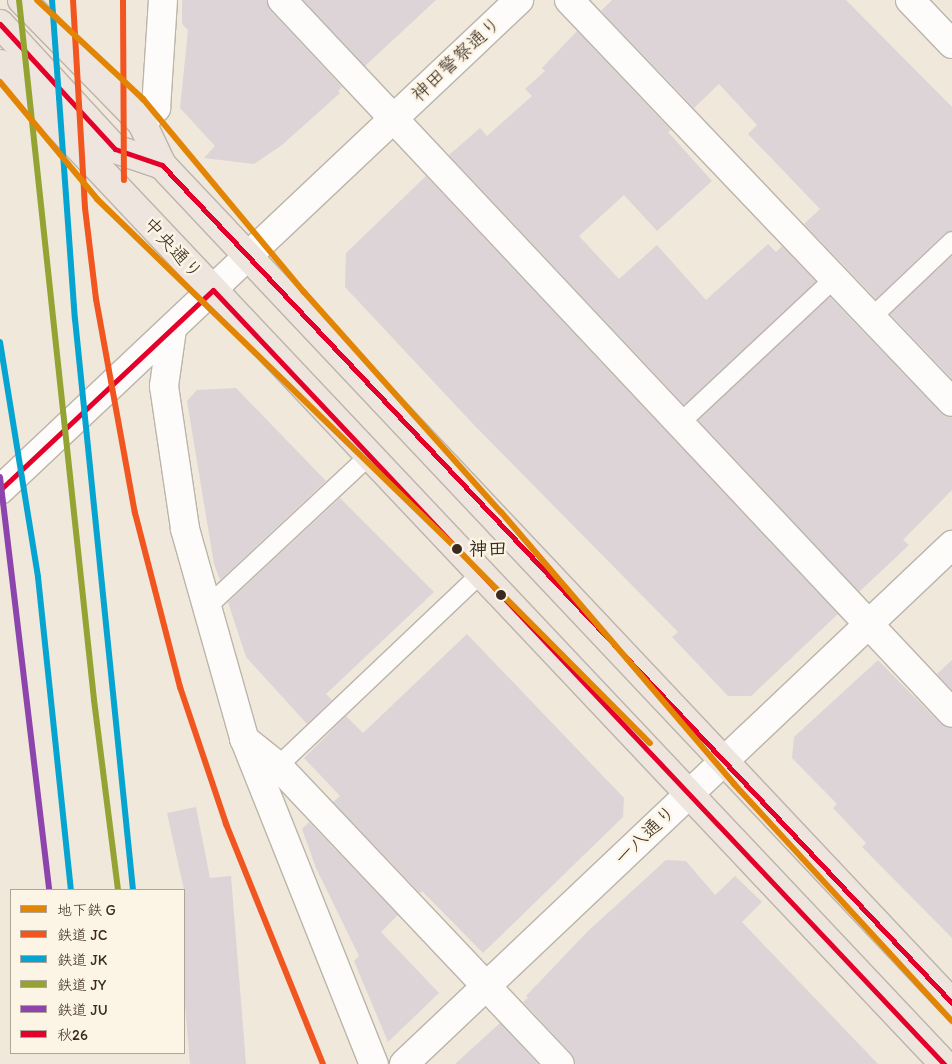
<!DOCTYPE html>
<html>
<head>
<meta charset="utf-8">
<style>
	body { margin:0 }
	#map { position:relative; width:952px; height:1064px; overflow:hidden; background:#f0e8db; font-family:Itim,"Klee One",sans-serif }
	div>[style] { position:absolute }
	.building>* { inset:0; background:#dcd4d7 }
	.roads { filter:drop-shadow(1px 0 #bbb4ab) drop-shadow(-1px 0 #bbb4ab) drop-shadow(0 1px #bbb4ab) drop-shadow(0 -1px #bbb4ab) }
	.service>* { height:18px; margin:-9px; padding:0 9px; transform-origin:9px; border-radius:9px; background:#fdfcfa }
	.minor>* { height:28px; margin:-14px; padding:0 14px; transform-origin:14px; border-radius:14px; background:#fdfcfa }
	.tertiary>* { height:28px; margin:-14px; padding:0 14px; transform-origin:14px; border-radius:14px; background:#fdfcfa }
	.trunk>* { height:28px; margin:-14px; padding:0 14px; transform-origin:14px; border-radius:14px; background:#eee6de }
	.bus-1>* { height:5px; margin:-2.5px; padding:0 2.5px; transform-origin:2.5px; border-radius:2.5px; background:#e4002b }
	.rail-1>* { height:6px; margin:-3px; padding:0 3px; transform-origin:3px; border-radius:3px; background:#f15620 }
	.rail-2>* { height:6px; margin:-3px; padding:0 3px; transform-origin:3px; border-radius:3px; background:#06a4d1 }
	.rail-3>* { height:6px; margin:-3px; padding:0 3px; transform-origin:3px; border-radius:3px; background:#94a332 }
	.rail-4>* { height:6px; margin:-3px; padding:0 3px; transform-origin:3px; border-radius:3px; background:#8e44ad }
	.metro-1>* { height:6px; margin:-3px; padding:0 3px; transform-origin:3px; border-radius:3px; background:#e28504 }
	.dots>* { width:14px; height:14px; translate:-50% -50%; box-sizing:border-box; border:2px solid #fcf5e5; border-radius:50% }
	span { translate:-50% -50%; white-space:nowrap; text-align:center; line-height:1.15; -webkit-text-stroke:5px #fcf5e5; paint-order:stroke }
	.street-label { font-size:19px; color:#3b2a1e }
	.stop-label { font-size:19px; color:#3b2a1e; font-weight:700 }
	.left { translate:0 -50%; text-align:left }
	.legend { position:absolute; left:10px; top:889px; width:175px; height:165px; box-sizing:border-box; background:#fcf5e5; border:1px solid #afa495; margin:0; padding:6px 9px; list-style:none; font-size:15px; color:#3b2a1e }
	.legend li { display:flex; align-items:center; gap:10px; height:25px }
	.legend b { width:25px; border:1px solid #afa495 }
</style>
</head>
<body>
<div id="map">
	<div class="building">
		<div style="clip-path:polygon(182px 0,267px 0,271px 11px,342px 87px,338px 91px,340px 93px,282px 145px,254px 164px,204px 158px,215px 146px,180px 108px,188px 30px,182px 24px)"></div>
		<div style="clip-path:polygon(303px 0,436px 0,365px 66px)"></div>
		<div style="clip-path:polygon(612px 0,846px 0,952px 107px,952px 231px,945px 233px,876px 299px,804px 224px,820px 209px,748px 134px,757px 125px,719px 84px,694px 108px,601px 11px)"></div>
		<div style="clip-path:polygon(577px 31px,671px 130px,668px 132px,712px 181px,657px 231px,624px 195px,579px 236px,619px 279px,657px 245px,706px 300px,768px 244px,776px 252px,782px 246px,816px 282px,684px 405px,449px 155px,480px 128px,487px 136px,532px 96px,525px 89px,545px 71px,542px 68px)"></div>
		<div style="clip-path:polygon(426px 176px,838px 614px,751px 696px,728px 696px,672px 637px,678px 632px,474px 425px,345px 287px,346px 253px)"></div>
		<div style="clip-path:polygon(952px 256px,952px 379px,890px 314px)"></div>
		<div style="clip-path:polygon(830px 297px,941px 413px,952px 417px,952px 490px,903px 540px,909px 545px,859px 592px,698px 420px)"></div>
		<div style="clip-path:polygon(236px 388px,326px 481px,220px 580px,214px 564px,187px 401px,197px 390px)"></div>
		<div style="clip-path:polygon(340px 498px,434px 592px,326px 694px,332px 700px,307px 724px,246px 657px,228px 602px)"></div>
		<div style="clip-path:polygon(467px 634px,624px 798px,623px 817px,483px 953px,422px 891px,420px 893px,333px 802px,340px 796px,304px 758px,346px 716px,363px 733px)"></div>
		<div style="clip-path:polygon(878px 660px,941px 724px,952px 728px,952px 938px,862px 847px,866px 843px,833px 808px,837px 804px,792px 758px,794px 737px)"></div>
		<div style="clip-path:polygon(952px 660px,952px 690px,937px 674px)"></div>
		<div style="clip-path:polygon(196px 807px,210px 878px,231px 876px,246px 1064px,190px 1064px,184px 994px,184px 890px,167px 813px)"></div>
		<div style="clip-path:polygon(309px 822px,398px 915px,381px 932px,439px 993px,388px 1042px,354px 961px,359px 956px,316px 868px,302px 829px)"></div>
		<div style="clip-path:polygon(666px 860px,686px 861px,715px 895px,735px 876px,762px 902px,742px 922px,878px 1064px,575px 1064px,571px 1053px,523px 1002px,528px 998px,526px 996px,588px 931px)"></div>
		<div style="clip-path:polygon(500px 1023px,538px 1064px,455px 1064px)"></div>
	</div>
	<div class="roads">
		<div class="service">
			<div style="left:871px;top:318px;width:112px;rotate:-43.5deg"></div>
			<div style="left:680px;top:423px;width:211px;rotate:-43.1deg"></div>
			<div style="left:207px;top:607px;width:221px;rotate:-43deg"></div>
			<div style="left:278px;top:766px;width:279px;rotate:-43.5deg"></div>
		</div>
		<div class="minor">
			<div style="left:282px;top:0;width:978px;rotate:46.78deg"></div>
			<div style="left:569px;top:0;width:555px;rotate:46.39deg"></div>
			<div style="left:910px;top:0;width:61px;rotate:46.3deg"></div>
			<div style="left:142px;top:123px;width:21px;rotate:-47deg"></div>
			<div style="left:156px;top:108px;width:108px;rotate:-86.3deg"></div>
			<div style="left:172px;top:329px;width:58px;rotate:98deg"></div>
			<div style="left:164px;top:386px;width:145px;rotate:81.6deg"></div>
			<div style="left:185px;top:529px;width:217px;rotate:74.2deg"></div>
			<div style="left:244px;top:738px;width:351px;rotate:68.3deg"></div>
			<div style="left:244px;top:739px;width:43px;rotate:38.5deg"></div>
			<div style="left:278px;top:766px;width:410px;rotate:46.6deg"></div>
			<div style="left:404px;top:1064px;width:755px;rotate:-43.44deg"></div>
		</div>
		<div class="tertiary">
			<div style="left:0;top:490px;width:714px;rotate:-43.35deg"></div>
		</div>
		<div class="trunk">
			<div style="left:22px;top:0;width:172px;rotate:45.7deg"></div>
			<div style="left:142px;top:123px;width:47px;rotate:64.5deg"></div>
			<div style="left:0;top:24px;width:170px;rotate:47.4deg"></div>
			<div style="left:115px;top:149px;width:50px;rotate:18.8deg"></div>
			<div style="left:162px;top:165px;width:1152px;rotate:46.69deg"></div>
			<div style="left:0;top:64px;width:1375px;rotate:46.65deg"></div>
		</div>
	</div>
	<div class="bus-1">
		<div style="left:0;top:24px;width:170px;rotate:47.4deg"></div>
		<div style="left:115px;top:149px;width:50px;rotate:18.8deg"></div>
		<div style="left:162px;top:165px;width:1152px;rotate:46.69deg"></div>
		<div style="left:0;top:490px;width:292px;rotate:-43.2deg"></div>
		<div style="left:213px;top:290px;width:1065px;rotate:46.64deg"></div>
	</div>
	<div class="rail-1">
		<div style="left:73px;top:0;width:208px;rotate:86.7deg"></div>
		<div style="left:85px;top:208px;width:92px;rotate:83.1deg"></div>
		<div style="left:96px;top:299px;width:218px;rotate:79.7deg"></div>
		<div style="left:135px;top:513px;width:180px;rotate:75.5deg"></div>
		<div style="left:180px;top:687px;width:145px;rotate:71.4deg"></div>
		<div style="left:226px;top:824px;width:259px;rotate:68deg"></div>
		<div style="left:123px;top:0;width:180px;rotate:89.7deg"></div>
	</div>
	<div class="rail-2">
		<div style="left:52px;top:0;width:320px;rotate:85.9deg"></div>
		<div style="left:75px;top:319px;width:574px;rotate:84.2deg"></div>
		<div style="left:0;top:342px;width:238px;rotate:80.8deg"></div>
		<div style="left:38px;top:577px;width:315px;rotate:84deg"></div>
	</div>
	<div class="rail-3">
		<div style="left:19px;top:0;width:704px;rotate:83.88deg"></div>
		<div style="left:94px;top:700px;width:192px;rotate:82.8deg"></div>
	</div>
	<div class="rail-4">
		<div style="left:0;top:477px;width:416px;rotate:83.2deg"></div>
	</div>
	<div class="metro-1">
		<div style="left:37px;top:0;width:145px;rotate:43deg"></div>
		<div style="left:143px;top:99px;width:251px;rotate:50.2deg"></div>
		<div style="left:304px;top:292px;width:295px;rotate:48.2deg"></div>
		<div style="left:501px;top:512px;width:358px;rotate:49.4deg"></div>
		<div style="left:734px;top:784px;width:322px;rotate:47.4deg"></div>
		<div style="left:0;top:82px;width:152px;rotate:50.3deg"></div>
		<div style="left:97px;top:199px;width:508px;rotate:44.2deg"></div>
		<div style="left:461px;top:553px;width:268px;rotate:45.2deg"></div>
	</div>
	<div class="dots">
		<div style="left:457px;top:549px;background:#3b2a1e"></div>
		<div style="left:501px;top:595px;background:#3b2a1e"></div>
	</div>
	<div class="street-label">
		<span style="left:456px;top:59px;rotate:-43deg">神田警察通り</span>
		<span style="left:173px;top:248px;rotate:47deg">中央通り</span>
		<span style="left:645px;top:835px;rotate:-44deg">一八通り</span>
	</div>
	<div class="stop-label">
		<span class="left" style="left:469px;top:549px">神田</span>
	</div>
	<ul class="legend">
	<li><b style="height:6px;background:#e28504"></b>地下鉄 G</li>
	<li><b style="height:6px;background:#f15620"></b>鉄道 JC</li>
	<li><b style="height:6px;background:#06a4d1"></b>鉄道 JK</li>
	<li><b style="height:6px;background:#94a332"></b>鉄道 JY</li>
	<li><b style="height:6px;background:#8e44ad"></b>鉄道 JU</li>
	<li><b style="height:6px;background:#e4002b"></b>秋26</li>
	</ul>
</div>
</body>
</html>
